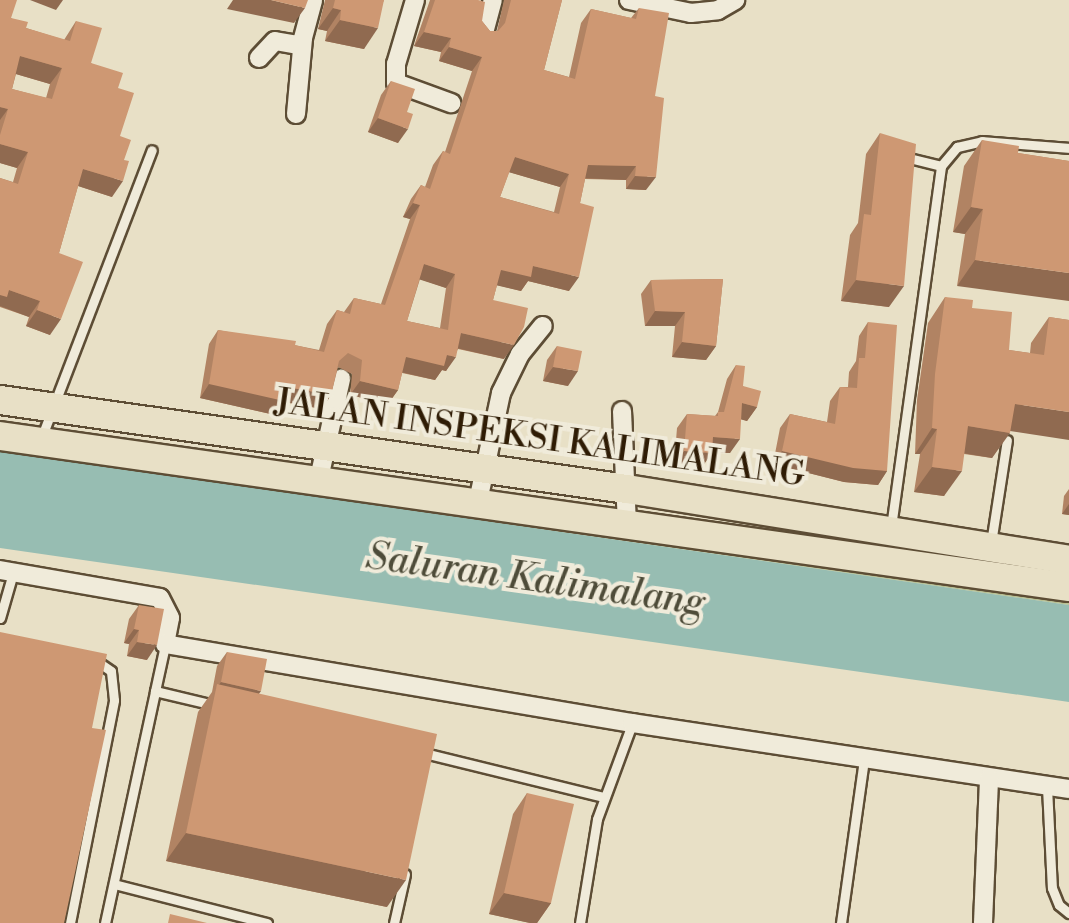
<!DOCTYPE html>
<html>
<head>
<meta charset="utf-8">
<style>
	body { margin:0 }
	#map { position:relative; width:1069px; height:923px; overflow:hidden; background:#e8e0c6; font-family:"Libre Bodoni",serif }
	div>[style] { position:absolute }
	.green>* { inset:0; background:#b9c193 }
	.water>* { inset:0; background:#97bdb2 }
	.roads { filter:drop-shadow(2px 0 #5d4d35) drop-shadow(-2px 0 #5d4d35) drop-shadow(0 2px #5d4d35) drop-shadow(0 -2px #5d4d35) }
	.lane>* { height:9px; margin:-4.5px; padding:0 4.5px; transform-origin:4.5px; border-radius:4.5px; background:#f0ebda }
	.street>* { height:18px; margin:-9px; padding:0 9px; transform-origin:9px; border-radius:9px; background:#f0ebda }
	.primary>* { height:28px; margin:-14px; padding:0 14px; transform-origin:14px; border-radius:14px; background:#e8e0c6 }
	.wall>* { inset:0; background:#b18363 }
	.shaded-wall>* { inset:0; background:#906a50 }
	.building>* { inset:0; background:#ce9873 }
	span { translate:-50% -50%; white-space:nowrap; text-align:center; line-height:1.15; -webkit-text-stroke:8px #f0ebda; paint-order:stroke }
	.street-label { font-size:35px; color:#2f1c05 }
	.water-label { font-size:38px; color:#4e4c39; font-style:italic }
</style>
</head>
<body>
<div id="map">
	<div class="green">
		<div style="clip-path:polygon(0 436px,990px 575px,991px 548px,1069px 560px,1069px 605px,0 451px)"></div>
	</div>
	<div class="water">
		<div style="clip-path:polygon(0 451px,1069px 605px,1069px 702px,0 548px)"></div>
	</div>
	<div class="roads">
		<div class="lane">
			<div style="left:905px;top:157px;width:37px;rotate:14deg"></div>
			<div style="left:42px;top:436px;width:306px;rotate:-69deg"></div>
			<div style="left:891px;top:527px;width:364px;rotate:-82.1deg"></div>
			<div style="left:941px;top:166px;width:25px;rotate:-50deg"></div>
			<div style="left:957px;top:147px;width:26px;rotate:-13deg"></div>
			<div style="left:982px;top:141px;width:87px;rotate:4.6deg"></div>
			<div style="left:991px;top:543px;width:104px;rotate:-81.2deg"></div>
			<div style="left:0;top:618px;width:47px;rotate:-73.9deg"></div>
			<div style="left:155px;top:691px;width:47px;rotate:-77.7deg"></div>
			<div style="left:424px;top:753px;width:184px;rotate:13.8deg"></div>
			<div style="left:1047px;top:787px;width:101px;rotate:87.2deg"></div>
			<div style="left:1052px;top:888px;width:18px;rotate:68deg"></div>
			<div style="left:1059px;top:905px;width:13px;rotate:39deg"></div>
			<div style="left:114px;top:884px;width:158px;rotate:14.3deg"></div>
			<div style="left:70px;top:923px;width:227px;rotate:-78.8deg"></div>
			<div style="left:114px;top:700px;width:29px;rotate:-96deg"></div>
			<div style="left:111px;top:671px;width:16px;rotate:-145deg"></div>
			<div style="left:105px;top:923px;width:237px;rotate:-77.8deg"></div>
			<div style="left:155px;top:691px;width:61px;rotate:13.3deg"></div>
			<div style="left:394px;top:923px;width:50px;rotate:-77.3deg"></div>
			<div style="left:580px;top:923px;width:105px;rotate:-80.7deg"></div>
			<div style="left:597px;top:819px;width:101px;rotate:-69.8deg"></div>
			<div style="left:841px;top:923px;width:165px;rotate:-82deg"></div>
		</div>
		<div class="street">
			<div style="left:415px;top:0;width:67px;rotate:106.5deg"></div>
			<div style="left:396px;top:64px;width:19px;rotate:90deg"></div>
			<div style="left:396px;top:83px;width:59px;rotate:20deg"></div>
			<div style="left:629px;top:0;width:63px;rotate:11.8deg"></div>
			<div style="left:691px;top:13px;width:27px;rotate:-6deg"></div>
			<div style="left:718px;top:10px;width:20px;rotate:-30deg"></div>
			<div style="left:484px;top:33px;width:34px;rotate:-75deg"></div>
			<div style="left:259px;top:58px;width:23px;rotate:-47deg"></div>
			<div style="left:275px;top:41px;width:27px;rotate:10deg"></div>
			<div style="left:296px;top:114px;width:76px;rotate:-84.7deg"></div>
			<div style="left:303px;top:38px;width:39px;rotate:-75deg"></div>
			<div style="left:622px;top:411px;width:115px;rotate:87.5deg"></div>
			<div style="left:318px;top:483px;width:107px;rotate:-77.5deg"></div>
			<div style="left:477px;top:506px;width:116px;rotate:-78deg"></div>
			<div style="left:501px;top:393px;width:43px;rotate:-64deg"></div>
			<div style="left:520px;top:354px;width:36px;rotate:-51deg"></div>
			<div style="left:0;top:570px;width:162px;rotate:9.9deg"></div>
			<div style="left:160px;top:598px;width:22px;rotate:63deg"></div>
			<div style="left:170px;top:618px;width:26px;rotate:101deg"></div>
			<div style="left:165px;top:644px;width:474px;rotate:9.6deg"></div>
			<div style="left:632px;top:723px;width:442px;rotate:8.6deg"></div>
			<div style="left:983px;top:923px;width:145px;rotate:-87.6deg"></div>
		</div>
		<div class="primary">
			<div style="left:0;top:400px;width:633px;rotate:8.08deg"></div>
			<div style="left:627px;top:489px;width:448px;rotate:9.1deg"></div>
			<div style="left:0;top:436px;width:1080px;rotate:8.04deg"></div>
		</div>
	</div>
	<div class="wall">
		<div style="clip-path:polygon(evenodd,0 0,11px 18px,26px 28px,64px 40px,76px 21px,91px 63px,118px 88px,120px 136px,112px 197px,78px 186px,59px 253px,50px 335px,26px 326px,29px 317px,0 307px,0 178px,13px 182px,17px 168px,0 163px,0 0,16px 74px,50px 84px,46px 98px,12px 89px,16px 74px)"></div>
		<div style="clip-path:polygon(325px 0,384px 0,364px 49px,325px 41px,327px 31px,318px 29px)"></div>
		<div style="clip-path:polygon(evenodd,430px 0,478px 0,482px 21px,490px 31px,497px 31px,504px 0,562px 0,544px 70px,569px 77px,581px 23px,591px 9px,631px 18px,639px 8px,655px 96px,646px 190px,626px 189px,626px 180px,585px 179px,580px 203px,569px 291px,528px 281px,521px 291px,497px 285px,493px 300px,504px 359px,458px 349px,446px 371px,442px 370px,435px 380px,402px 373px,398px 390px,388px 404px,350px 395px,352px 374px,338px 367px,331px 395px,322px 409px,284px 402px,275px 415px,200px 398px,209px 344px,218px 330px,319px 350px,327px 324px,337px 310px,344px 312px,354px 298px,381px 304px,410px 219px,403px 217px,411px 199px,421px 185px,425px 187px,433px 165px,443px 151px,445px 152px,472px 71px,439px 61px,441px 52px,414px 46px,430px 0,509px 172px,560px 187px,554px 212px,500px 197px,509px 172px,430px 0,420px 279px,446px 288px,440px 328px,407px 321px,420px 279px)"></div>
		<div style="clip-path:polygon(391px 81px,407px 112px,398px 143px,368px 132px,381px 95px)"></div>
		<div style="clip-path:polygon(880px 133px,889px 307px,841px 301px,850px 235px,858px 223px,866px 154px)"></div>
		<div style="clip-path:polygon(982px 140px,1018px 153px,1069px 161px,957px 286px,965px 234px,953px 232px,964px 166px)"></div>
		<div style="clip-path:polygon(723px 279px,716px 346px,706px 360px,672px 357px,675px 326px,645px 326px,641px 294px,651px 280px)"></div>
		<div style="clip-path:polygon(945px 297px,972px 308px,1009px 350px,1030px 353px,1031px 343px,1049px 317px,1069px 320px,1010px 431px,992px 458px,964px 454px,944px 496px,914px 492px,920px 454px,915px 454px,917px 400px,928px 323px)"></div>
		<div style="clip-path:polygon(868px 322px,887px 471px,878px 485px,844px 482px,773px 464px,780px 428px,790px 414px,827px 422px,830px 401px,840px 387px,848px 387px,849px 372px,856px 361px,859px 336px)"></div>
		<div style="clip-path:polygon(557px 346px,568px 386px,543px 381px,547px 360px)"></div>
		<div style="clip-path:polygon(736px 365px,743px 386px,757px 407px,747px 421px,741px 419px,730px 453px,712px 452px,702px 467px,674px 465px,677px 428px,687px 414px,715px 416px,718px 412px,727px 379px)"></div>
		<div style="clip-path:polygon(1069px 489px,1069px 515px,1062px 514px,1064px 496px)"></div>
		<div style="clip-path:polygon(139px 605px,147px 660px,127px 656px,129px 644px,124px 643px,129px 619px)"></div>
		<div style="clip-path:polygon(227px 652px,259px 694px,387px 907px,166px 861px,198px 712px,212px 692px,217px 666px)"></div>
		<div style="clip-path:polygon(527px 793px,551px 903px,537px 923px,530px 923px,489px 914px,513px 814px)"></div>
	</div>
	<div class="shaded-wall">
		<div style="clip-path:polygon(30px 0,63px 0,56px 10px)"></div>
		<div style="clip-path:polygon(233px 0,271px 0,305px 8px,294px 23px,227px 9px)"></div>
		<div style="clip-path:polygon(333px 8px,341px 10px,327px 31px,318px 29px)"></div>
		<div style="clip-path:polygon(340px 20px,378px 28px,364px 49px,325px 41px)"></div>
		<div style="clip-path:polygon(424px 32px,451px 38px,441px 52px,414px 46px)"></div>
		<div style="clip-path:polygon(449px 47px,482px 57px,472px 71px,439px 61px)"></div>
		<div style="clip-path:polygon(20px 56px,62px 68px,50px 84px,9px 72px)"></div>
		<div style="clip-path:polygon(0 107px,8px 109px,0 120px)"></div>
		<div style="clip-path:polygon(378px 118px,408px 129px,398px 143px,368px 132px)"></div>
		<div style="clip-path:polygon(0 144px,28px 152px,17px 168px,0 163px)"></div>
		<div style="clip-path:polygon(515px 157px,569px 174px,560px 187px,505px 171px)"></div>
		<div style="clip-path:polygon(588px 165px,636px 166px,626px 180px,579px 178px)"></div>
		<div style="clip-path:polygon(83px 169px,123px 181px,112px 197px,72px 184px)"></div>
		<div style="clip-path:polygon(635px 176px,656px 177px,646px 190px,626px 189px)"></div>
		<div style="clip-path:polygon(413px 203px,420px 205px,410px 219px,403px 217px)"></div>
		<div style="clip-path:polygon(971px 207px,983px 209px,965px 234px,953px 232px)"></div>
		<div style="clip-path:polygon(975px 260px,1069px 273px,1069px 301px,957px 286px)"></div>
		<div style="clip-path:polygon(424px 264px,455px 274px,446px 288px,415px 278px)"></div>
		<div style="clip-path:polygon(533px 266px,579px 277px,569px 291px,528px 281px,521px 291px,491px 284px,501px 270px)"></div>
		<div style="clip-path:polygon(856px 280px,904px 286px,889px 307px,841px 301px)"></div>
		<div style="clip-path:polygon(9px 290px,40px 301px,29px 317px,0 306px,0 295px)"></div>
		<div style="clip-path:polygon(37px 310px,61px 319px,50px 335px,26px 326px)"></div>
		<div style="clip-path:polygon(655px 311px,685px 312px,675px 326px,645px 326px)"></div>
		<div style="clip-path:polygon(461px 333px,514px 345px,504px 359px,452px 347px)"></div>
		<div style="clip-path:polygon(682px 342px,716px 346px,706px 360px,672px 357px)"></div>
		<div style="clip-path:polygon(447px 355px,456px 357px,446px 371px,442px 370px,435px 380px,396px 371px,406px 357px)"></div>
		<div style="clip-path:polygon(553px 367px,578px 371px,568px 386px,543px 381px)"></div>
		<div style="clip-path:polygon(360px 381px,398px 390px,388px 404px,350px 395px)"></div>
		<div style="clip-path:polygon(209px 384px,287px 387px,331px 395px,322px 409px,284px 402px,275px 415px,200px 398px)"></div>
		<div style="clip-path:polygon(742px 403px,757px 407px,747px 421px,732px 417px)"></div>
		<div style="clip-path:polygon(1015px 404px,1069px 412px,1069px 440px,997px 429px)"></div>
		<div style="clip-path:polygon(968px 426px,1010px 433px,992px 458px,950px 451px)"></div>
		<div style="clip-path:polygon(932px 428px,937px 429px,920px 454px,915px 454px)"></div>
		<div style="clip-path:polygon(713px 437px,740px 439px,730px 453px,703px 452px)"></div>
		<div style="clip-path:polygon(684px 451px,712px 453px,702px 467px,674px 465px)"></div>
		<div style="clip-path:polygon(782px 451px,887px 471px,878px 485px,844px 482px,773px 464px)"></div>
		<div style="clip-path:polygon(932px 467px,962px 471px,944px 496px,914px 492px)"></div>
		<div style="clip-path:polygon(1069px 504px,1069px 515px,1062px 514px)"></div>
		<div style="clip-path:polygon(134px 629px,139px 630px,129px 644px,124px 643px)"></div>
		<div style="clip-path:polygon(137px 642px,157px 645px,147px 660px,127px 656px)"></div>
		<div style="clip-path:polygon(221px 682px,261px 691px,251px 705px,216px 689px)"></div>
		<div style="clip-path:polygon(186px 833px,406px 880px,387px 907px,166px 861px)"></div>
		<div style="clip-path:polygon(504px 893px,551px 903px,537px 923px,530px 923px,489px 914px)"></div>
	</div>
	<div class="building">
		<div style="clip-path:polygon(evenodd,0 0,17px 0,11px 18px,28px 22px,26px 28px,70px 41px,76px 21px,102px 28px,91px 63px,123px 73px,118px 88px,134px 93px,120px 136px,131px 140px,124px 160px,129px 161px,123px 181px,83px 169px,59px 253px,83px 262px,61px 319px,37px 310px,40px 301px,9px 290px,7px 297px,0 295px,0 178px,18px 184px,28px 152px,0 144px,0 135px,8px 109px,0 107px,0 0,20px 56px,62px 68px,52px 99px,12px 89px,20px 56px)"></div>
		<div style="clip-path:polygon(271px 0,308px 0,305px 8px)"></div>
		<div style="clip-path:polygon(335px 0,384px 0,378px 28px,340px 20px,341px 10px,333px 8px)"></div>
		<div style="clip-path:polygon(evenodd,435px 0,478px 0,485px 2px,482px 21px,490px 31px,498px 31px,505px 23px,511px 0,562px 0,544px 70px,575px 79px,591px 9px,636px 19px,639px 8px,669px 13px,655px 96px,664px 98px,656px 177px,635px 176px,636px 166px,588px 165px,580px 203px,594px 207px,579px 277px,533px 266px,531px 277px,501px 270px,493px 300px,528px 308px,524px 327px,514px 345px,461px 333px,456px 357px,447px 355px,444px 366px,406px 357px,398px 390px,360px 381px,362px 360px,348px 353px,339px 361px,331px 395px,287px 387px,284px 401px,209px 384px,218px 330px,296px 341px,295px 345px,324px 352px,337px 310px,350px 314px,354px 298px,385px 305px,420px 205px,413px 203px,421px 185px,430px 189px,443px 151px,450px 154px,482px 57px,449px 47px,451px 38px,424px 32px,435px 0,515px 157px,569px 174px,559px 214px,500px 197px,515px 157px,435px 0,424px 264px,455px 274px,448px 330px,407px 321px,424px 264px)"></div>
		<div style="clip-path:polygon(391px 81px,415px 89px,407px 112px,413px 114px,408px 129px,378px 118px)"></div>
		<div style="clip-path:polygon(880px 133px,916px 144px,904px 286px,856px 280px,864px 214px,871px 215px)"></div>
		<div style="clip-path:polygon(982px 140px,1019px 146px,1018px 153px,1069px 161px,1069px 273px,975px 260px,983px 209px,971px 207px)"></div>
		<div style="clip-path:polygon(723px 279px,716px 346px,682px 342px,685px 312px,655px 311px,651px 280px)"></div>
		<div style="clip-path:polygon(945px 297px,973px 300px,972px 308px,1012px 312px,1009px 350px,1044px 355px,1049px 317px,1069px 320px,1069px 412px,1015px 404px,1010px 433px,968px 426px,962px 471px,932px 467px,937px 429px,932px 428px,935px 374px)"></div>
		<div style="clip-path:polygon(868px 322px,897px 325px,887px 471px,853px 468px,782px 451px,790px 414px,835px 424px,840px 387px,857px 388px,859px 358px,865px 358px)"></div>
		<div style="clip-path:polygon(557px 346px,582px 351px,578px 371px,553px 367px)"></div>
		<div style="clip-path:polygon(736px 365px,745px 366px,743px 386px,761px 391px,757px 407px,742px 403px,740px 439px,713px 437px,712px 453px,684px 451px,687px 414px,718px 416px,718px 412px,724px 412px)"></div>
		<div style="clip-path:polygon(139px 605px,164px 609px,157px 645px,137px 642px,139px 630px,134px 629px)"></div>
		<div style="clip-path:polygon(0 632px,107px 654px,92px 728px,106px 730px,64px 923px,0 923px)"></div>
		<div style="clip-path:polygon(227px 652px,267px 659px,261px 691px,221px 682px)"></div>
		<div style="clip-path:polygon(217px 684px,437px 734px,406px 880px,186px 833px)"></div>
		<div style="clip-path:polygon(527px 793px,574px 804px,551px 903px,504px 893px)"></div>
		<div style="clip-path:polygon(170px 914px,207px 923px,168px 923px)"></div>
	</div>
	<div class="street-label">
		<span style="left:540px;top:439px;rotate:8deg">JALAN INSPEKSI KALIMALANG</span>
	</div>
	<div class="water-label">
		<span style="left:535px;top:580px;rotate:8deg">Saluran Kalimalang</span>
	</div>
</div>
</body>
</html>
